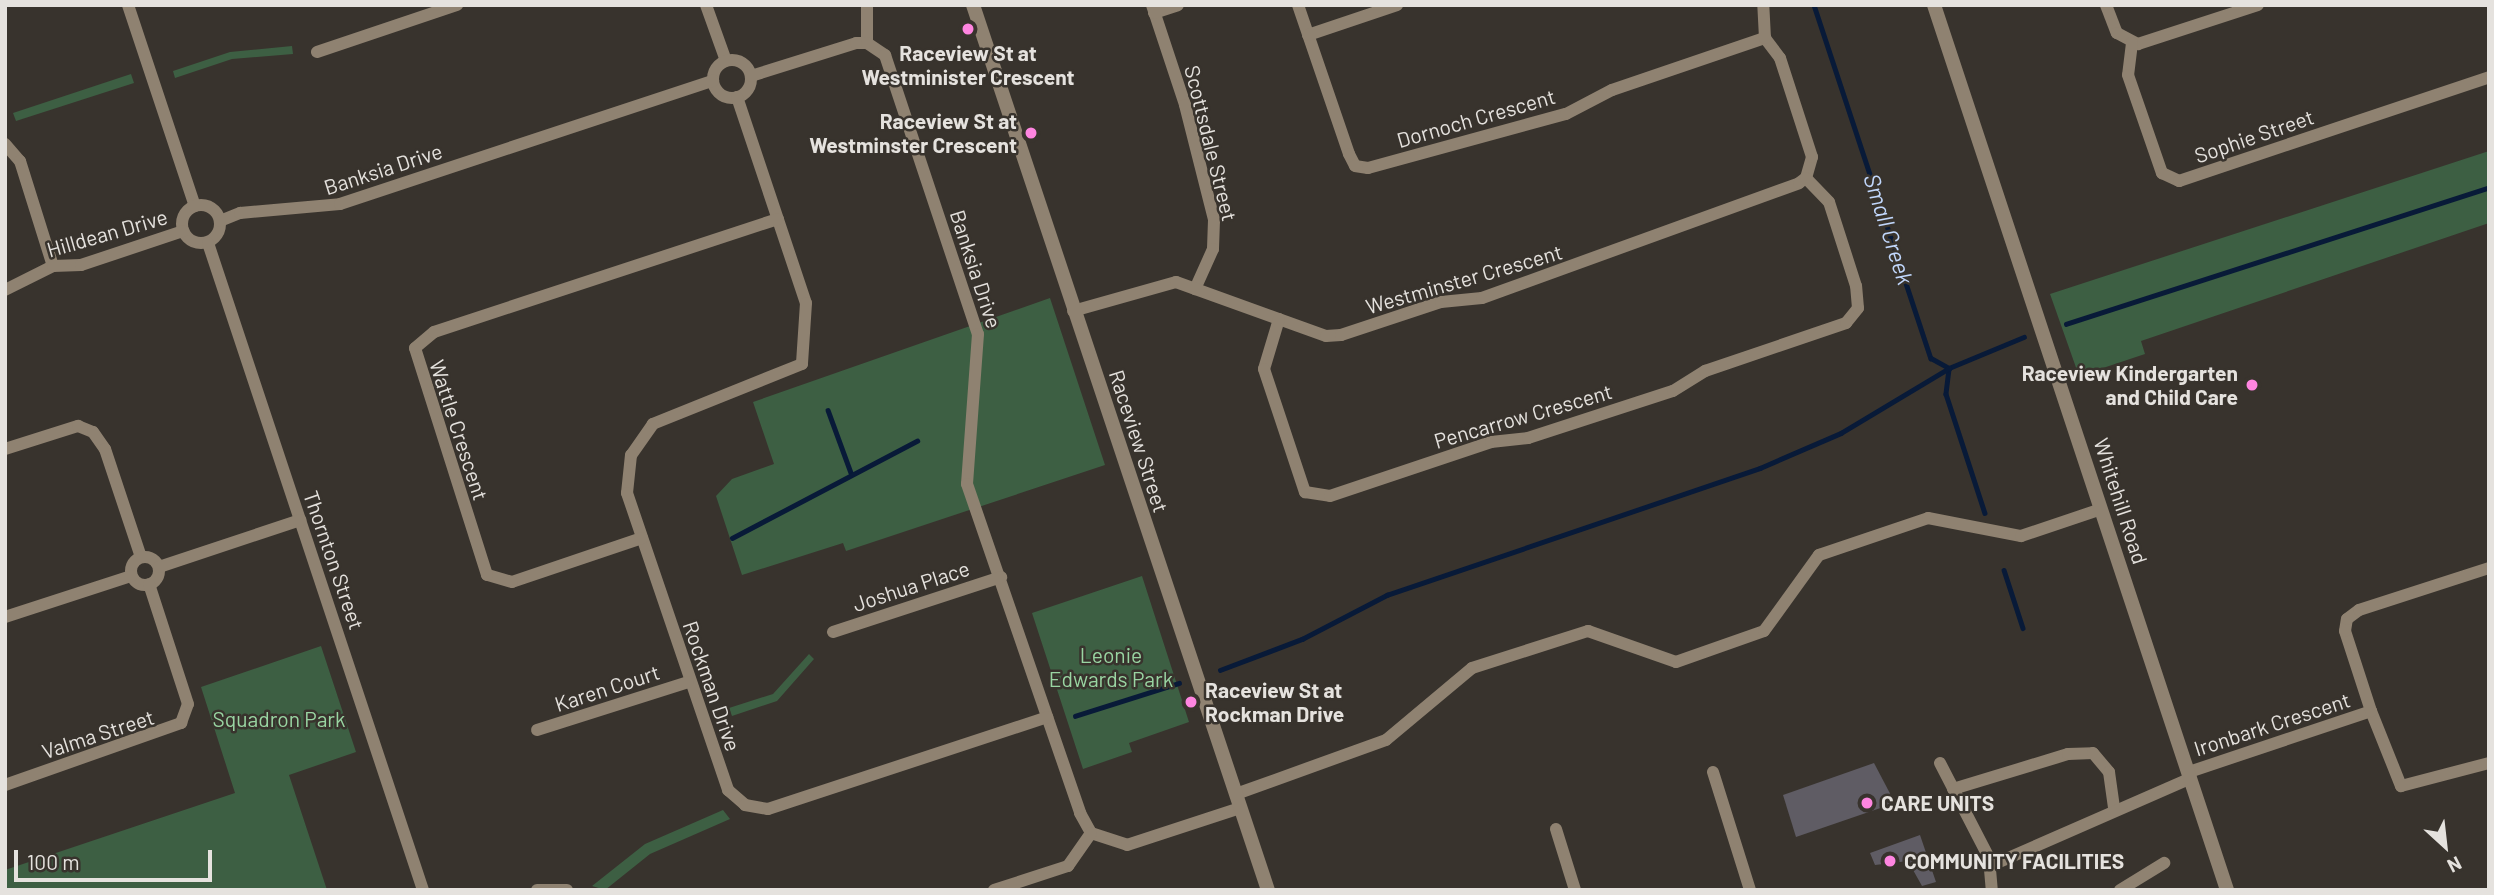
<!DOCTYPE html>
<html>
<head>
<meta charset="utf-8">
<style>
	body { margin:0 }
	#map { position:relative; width:2494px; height:895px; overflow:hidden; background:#38332d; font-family:Barlow,sans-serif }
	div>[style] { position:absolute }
	.green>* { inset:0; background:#3d5f43 }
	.stream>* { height:4.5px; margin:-2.25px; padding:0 2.25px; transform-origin:2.25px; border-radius:2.25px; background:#081a38 }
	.building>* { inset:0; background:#5f5c64 }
	.minor>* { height:12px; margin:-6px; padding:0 6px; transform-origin:6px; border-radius:6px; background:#8f8271 }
	.minor>.ring { margin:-6px; padding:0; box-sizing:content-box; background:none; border:12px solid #8f8271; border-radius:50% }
	.tertiary>* { height:14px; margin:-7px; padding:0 7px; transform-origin:7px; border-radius:7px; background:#8f8271 }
	.dots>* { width:19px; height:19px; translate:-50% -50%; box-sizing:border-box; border:4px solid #38332d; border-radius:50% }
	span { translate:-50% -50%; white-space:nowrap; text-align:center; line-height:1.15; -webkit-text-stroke:5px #38332d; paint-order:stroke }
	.poi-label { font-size:21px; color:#e5e2de; font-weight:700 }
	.right { translate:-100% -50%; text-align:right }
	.left { translate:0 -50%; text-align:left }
	.street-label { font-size:21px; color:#e5e2de }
	.park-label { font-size:21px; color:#99d5a2 }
	.water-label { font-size:23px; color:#c1d7fc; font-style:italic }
	.frame { position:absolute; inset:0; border:7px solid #e5e2de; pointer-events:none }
	.north { position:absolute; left:2410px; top:811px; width:70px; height:70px; -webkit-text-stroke:5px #38332d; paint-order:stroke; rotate:153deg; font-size:19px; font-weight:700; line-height:28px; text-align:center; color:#e5e2de }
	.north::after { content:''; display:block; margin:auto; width:24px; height:32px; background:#e5e2de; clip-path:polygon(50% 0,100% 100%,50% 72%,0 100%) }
	.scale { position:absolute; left:14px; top:850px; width:198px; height:32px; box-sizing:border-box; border:4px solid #e5e2de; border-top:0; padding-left:9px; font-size:21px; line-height:24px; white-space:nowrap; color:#e5e2de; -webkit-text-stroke:5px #38332d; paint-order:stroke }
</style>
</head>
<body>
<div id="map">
	<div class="green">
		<div style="clip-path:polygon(292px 46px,293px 54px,232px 59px,175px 78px,173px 71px,230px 52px)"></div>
		<div style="clip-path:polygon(131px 74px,134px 83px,16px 121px,13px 113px)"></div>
		<div style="clip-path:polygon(2489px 151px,2489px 223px,2141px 341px,2145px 354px,2079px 376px,2050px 294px)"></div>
		<div style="clip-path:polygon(1050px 298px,1105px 465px,846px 551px,843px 543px,742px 575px,716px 496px,732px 479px,774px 464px,753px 402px)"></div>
		<div style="clip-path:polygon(1142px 576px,1189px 722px,1129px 743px,1132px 752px,1083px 769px,1032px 613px)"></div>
		<div style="clip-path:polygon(321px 646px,356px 752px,289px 775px,327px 890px,5px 890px,5px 870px,235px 793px,201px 687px)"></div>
		<div style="clip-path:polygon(809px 654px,814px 659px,777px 701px,732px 716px,729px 708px,773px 694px)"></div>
		<div style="clip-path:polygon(723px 810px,730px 819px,650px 854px,605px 890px,592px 886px,645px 844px)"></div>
	</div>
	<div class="stream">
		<div style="left:1814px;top:5px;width:372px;rotate:71.7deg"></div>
		<div style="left:1931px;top:358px;width:21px;rotate:29deg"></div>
		<div style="left:1949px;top:368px;width:81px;rotate:-22.5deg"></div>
		<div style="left:2066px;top:324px;width:445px;rotate:-17.9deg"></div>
		<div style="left:1949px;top:369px;width:25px;rotate:97deg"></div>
		<div style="left:1946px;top:394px;width:125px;rotate:71.9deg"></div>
		<div style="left:828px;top:410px;width:67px;rotate:69.9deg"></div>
		<div style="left:732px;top:538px;width:209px;rotate:-27.7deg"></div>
		<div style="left:2004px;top:570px;width:61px;rotate:71.9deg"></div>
		<div style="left:1220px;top:670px;width:88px;rotate:-20.7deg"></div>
		<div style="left:1302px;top:639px;width:96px;rotate:-27.4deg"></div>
		<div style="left:1387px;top:595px;width:394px;rotate:-18.8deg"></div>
		<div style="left:1760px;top:468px;width:88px;rotate:-23.4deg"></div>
		<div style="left:1841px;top:433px;width:126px;rotate:-31deg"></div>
		<div style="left:1075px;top:716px;width:109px;rotate:-17.6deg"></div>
	</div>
	<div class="building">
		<div style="clip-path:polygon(1874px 763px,1895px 803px,1796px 837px,1783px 795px)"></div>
		<div style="clip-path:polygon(1920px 835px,1936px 882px,1922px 886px,1908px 861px,1875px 865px,1870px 853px)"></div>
	</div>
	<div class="minor">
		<div style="left:128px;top:5px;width:212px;rotate:71.6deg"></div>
		<div style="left:706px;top:5px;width:59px;rotate:70.3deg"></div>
		<div style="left:867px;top:5px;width:38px;rotate:90deg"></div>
		<div style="left:1152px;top:5px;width:105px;rotate:71.7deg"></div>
		<div style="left:1185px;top:105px;width:119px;rotate:75.8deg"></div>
		<div style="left:1214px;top:220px;width:29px;rotate:92deg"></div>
		<div style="left:1213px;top:249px;width:44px;rotate:114.2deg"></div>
		<div style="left:1298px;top:5px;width:157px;rotate:71.1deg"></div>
		<div style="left:1349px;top:154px;width:13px;rotate:63deg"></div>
		<div style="left:1355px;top:166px;width:13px;rotate:9deg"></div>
		<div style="left:1368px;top:168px;width:205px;rotate:-15.3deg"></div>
		<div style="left:1566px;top:114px;width:52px;rotate:-27.6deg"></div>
		<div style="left:1612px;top:90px;width:162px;rotate:-18.8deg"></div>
		<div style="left:2106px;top:5px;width:30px;rotate:69deg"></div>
		<div style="left:2117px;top:33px;width:24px;rotate:28deg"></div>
		<div style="left:2138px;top:44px;width:126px;rotate:-18deg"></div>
		<div style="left:1154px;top:13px;width:25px;rotate:-18deg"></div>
		<div style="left:1308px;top:35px;width:94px;rotate:-18.6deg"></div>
		<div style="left:2132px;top:43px;width:32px;rotate:97deg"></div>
		<div style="left:2128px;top:75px;width:104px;rotate:70.9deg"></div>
		<div style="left:2162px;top:173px;width:19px;rotate:25deg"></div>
		<div style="left:2179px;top:181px;width:327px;rotate:-18.5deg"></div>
		<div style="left:317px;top:52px;width:148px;rotate:-18.6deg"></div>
		<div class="ring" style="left:713px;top:60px;width:26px;height:26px"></div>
		<div style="left:751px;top:76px;width:110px;rotate:-17.4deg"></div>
		<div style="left:856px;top:43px;width:11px"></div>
		<div style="left:867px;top:43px;width:22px;rotate:34deg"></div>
		<div style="left:885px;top:55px;width:294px;rotate:71.6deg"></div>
		<div style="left:978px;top:334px;width:150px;rotate:94.2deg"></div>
		<div style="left:967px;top:484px;width:348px;rotate:71deg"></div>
		<div style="left:1080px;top:813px;width:23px;rotate:61deg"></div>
		<div style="left:1091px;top:833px;width:38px;rotate:18deg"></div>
		<div style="left:1127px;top:845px;width:119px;rotate:-18.1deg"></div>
		<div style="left:737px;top:97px;width:217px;rotate:71.5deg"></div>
		<div style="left:806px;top:303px;width:61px;rotate:93.8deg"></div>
		<div style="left:802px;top:364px;width:161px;rotate:158.1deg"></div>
		<div style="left:653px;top:424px;width:38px;rotate:125deg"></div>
		<div style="left:631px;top:455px;width:38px;rotate:96deg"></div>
		<div style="left:627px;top:493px;width:314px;rotate:71.2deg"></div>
		<div style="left:728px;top:790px;width:23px;rotate:41deg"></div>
		<div style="left:745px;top:805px;width:23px;rotate:10deg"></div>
		<div style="left:768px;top:809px;width:294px;rotate:-18.2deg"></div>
		<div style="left:5px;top:144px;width:23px;rotate:49deg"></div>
		<div style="left:20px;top:161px;width:110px;rotate:72.6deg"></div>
		<div class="ring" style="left:182px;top:205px;width:26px;height:26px"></div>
		<div style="left:220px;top:221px;width:22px;rotate:-22deg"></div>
		<div style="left:240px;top:213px;width:100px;rotate:-5.1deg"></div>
		<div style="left:340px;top:204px;width:393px;rotate:-18.3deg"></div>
		<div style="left:208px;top:243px;width:682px;rotate:71.62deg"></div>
		<div style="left:5px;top:290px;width:54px;rotate:-26.6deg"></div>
		<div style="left:53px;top:266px;width:28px;rotate:-2deg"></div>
		<div style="left:81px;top:265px;width:108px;rotate:-18.4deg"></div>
		<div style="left:1073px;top:311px;width:107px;rotate:-15.7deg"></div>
		<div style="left:1176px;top:282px;width:159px;rotate:19.8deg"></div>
		<div style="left:1326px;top:336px;width:15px;rotate:-4deg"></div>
		<div style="left:1341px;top:335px;width:105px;rotate:-18.3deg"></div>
		<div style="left:1441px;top:302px;width:41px;rotate:-5.6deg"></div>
		<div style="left:1482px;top:298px;width:337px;rotate:-19.9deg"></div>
		<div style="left:1799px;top:183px;width:9px;rotate:-36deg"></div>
		<div style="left:1806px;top:178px;width:22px;rotate:-74deg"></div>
		<div style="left:1812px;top:157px;width:104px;rotate:-107.9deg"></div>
		<div style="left:1780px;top:58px;width:25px;rotate:-127deg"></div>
		<div style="left:1765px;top:38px;width:33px;rotate:-93deg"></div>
		<div style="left:1279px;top:319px;width:52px;rotate:106.7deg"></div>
		<div style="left:1264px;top:369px;width:130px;rotate:71.6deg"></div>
		<div style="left:1305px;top:492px;width:25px;rotate:9deg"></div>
		<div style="left:1330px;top:496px;width:170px;rotate:-18.5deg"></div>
		<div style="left:1491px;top:442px;width:37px;rotate:-6deg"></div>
		<div style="left:1528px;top:438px;width:152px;rotate:-18deg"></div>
		<div style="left:1673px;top:391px;width:38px;rotate:-32deg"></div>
		<div style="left:1705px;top:371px;width:149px;rotate:-18.8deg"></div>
		<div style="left:1846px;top:323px;width:19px;rotate:-51deg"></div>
		<div style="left:1858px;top:308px;width:22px;rotate:-95deg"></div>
		<div style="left:1856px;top:286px;width:88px;rotate:-107.8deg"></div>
		<div style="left:1829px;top:202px;width:33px;rotate:-134deg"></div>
		<div style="left:5px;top:449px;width:77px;rotate:-17.5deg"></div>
		<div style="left:78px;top:426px;width:16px;rotate:22deg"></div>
		<div style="left:93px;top:432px;width:21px;rotate:55deg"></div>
		<div style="left:105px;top:449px;width:114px;rotate:71.6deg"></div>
		<div style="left:642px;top:538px;width:137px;rotate:161.3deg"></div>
		<div style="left:512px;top:582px;width:26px;rotate:-164deg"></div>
		<div style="left:487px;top:575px;width:238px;rotate:-107.6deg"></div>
		<div style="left:415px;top:348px;width:25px;rotate:-40deg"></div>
		<div style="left:434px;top:332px;width:362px;rotate:-18.2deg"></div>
		<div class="ring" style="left:131px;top:557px;width:16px;height:16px"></div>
		<div style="left:159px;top:567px;width:149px;rotate:-18.4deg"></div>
		<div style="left:5px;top:617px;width:133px;rotate:-18deg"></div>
		<div style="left:833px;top:632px;width:177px;rotate:-18.1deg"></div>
		<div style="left:2371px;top:711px;width:81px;rotate:68.2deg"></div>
		<div style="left:2401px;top:786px;width:91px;rotate:-14.6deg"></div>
		<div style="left:537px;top:730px;width:158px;rotate:-17.6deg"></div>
		<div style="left:1940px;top:763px;width:107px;rotate:62.7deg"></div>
		<div style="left:1989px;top:858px;width:32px;rotate:85deg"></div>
		<div style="left:1713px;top:772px;width:124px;rotate:72.6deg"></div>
		<div style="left:2189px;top:772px;width:192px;rotate:-18.5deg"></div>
		<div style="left:2371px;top:711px;width:84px;rotate:-108deg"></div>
		<div style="left:2345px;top:631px;width:12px;rotate:-81deg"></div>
		<div style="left:2347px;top:619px;width:15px;rotate:-37deg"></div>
		<div style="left:2359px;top:610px;width:137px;rotate:-17.9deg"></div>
		<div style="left:5px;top:785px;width:187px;rotate:-19.4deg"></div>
		<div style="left:181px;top:723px;width:20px;rotate:-70deg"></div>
		<div style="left:188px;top:704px;width:126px;rotate:-108deg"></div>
		<div style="left:1953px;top:789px;width:120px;rotate:-16.9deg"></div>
		<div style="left:2068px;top:754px;width:25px;rotate:-2deg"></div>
		<div style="left:2093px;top:753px;width:25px;rotate:50deg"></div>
		<div style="left:2109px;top:772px;width:35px;rotate:82deg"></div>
		<div style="left:1236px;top:794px;width:159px;rotate:-19.8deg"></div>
		<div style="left:1386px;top:740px;width:112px;rotate:-39.9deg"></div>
		<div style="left:1472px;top:668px;width:122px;rotate:-17.7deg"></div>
		<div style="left:1588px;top:631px;width:93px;rotate:19.4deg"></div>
		<div style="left:1676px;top:662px;width:93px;rotate:-19.4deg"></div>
		<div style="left:1764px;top:631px;width:94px;rotate:-54.1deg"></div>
		<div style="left:1819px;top:555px;width:115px;rotate:-18.7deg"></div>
		<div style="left:1928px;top:518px;width:95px;rotate:11deg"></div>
		<div style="left:2021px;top:536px;width:84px;rotate:-18.6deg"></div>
		<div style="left:1556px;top:829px;width:64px;rotate:72.7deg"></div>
		<div style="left:1990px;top:866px;width:219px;rotate:-23.6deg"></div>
		<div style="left:537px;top:890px;width:30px"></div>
		<div style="left:994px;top:890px;width:78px;rotate:-18deg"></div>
		<div style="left:1068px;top:866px;width:40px;rotate:-55.1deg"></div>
		<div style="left:2120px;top:890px;width:52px;rotate:-31.5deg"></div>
	</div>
	<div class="tertiary">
		<div style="left:973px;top:5px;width:933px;rotate:71.57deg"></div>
		<div style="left:1934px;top:5px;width:932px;rotate:71.68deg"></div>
	</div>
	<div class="dots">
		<div style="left:968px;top:29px;background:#fe85e0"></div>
		<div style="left:1031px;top:133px;background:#fe85e0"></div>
		<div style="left:2252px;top:385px;background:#fe85e0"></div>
		<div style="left:1191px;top:702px;background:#fe85e0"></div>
		<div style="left:1867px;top:803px;background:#fe85e0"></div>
		<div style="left:1890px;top:861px;background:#fe85e0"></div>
	</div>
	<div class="poi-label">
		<span style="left:968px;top:65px">Raceview St at<br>Westminister Crescent</span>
		<span class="right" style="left:1017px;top:133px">Raceview St at<br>Westminster Crescent</span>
		<span class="right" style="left:2238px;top:385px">Raceview Kindergarten<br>and Child Care</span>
		<span class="left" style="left:1205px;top:702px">Raceview St at<br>Rockman Drive</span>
		<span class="left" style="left:1881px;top:803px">CARE UNITS</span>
		<span class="left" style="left:1904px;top:861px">COMMUNITY FACILITIES</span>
	</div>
	<div class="street-label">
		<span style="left:1476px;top:118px;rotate:-16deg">Dornoch Crescent</span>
		<span style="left:2254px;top:136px;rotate:-19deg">Sophie Street</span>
		<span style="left:1211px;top:143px;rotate:76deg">Scottsdale Street</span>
		<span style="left:383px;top:169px;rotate:-18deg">Banksia Drive</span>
		<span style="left:107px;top:233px;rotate:-16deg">Hilldean Drive</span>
		<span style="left:976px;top:269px;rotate:72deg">Banksia Drive</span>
		<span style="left:1464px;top:279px;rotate:-16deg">Westminster Crescent</span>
		<span style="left:1523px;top:416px;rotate:-16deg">Pencarrow Crescent</span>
		<span style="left:459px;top:430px;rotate:72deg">Wattle Crescent</span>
		<span style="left:1139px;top:441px;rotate:72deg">Raceview Street</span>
		<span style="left:2121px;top:501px;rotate:72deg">Whitehill Road</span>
		<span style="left:334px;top:560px;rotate:71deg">Thornton Street</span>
		<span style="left:911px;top:586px;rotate:-18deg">Joshua Place</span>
		<span style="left:712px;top:686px;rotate:71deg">Rockman Drive</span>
		<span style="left:607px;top:688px;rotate:-18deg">Karen Court</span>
		<span style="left:2272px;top:724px;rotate:-18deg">Ironbark Crescent</span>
		<span style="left:98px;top:734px;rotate:-18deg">Valma Street</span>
	</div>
	<div class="park-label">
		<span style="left:1111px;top:667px">Leonie<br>Edwards Park</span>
		<span style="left:279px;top:719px">Squadron Park</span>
	</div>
	<div class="water-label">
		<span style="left:1889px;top:229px;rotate:72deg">Small Creek</span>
	</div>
	<div class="frame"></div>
	<div class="north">N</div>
	<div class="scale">100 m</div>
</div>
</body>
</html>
